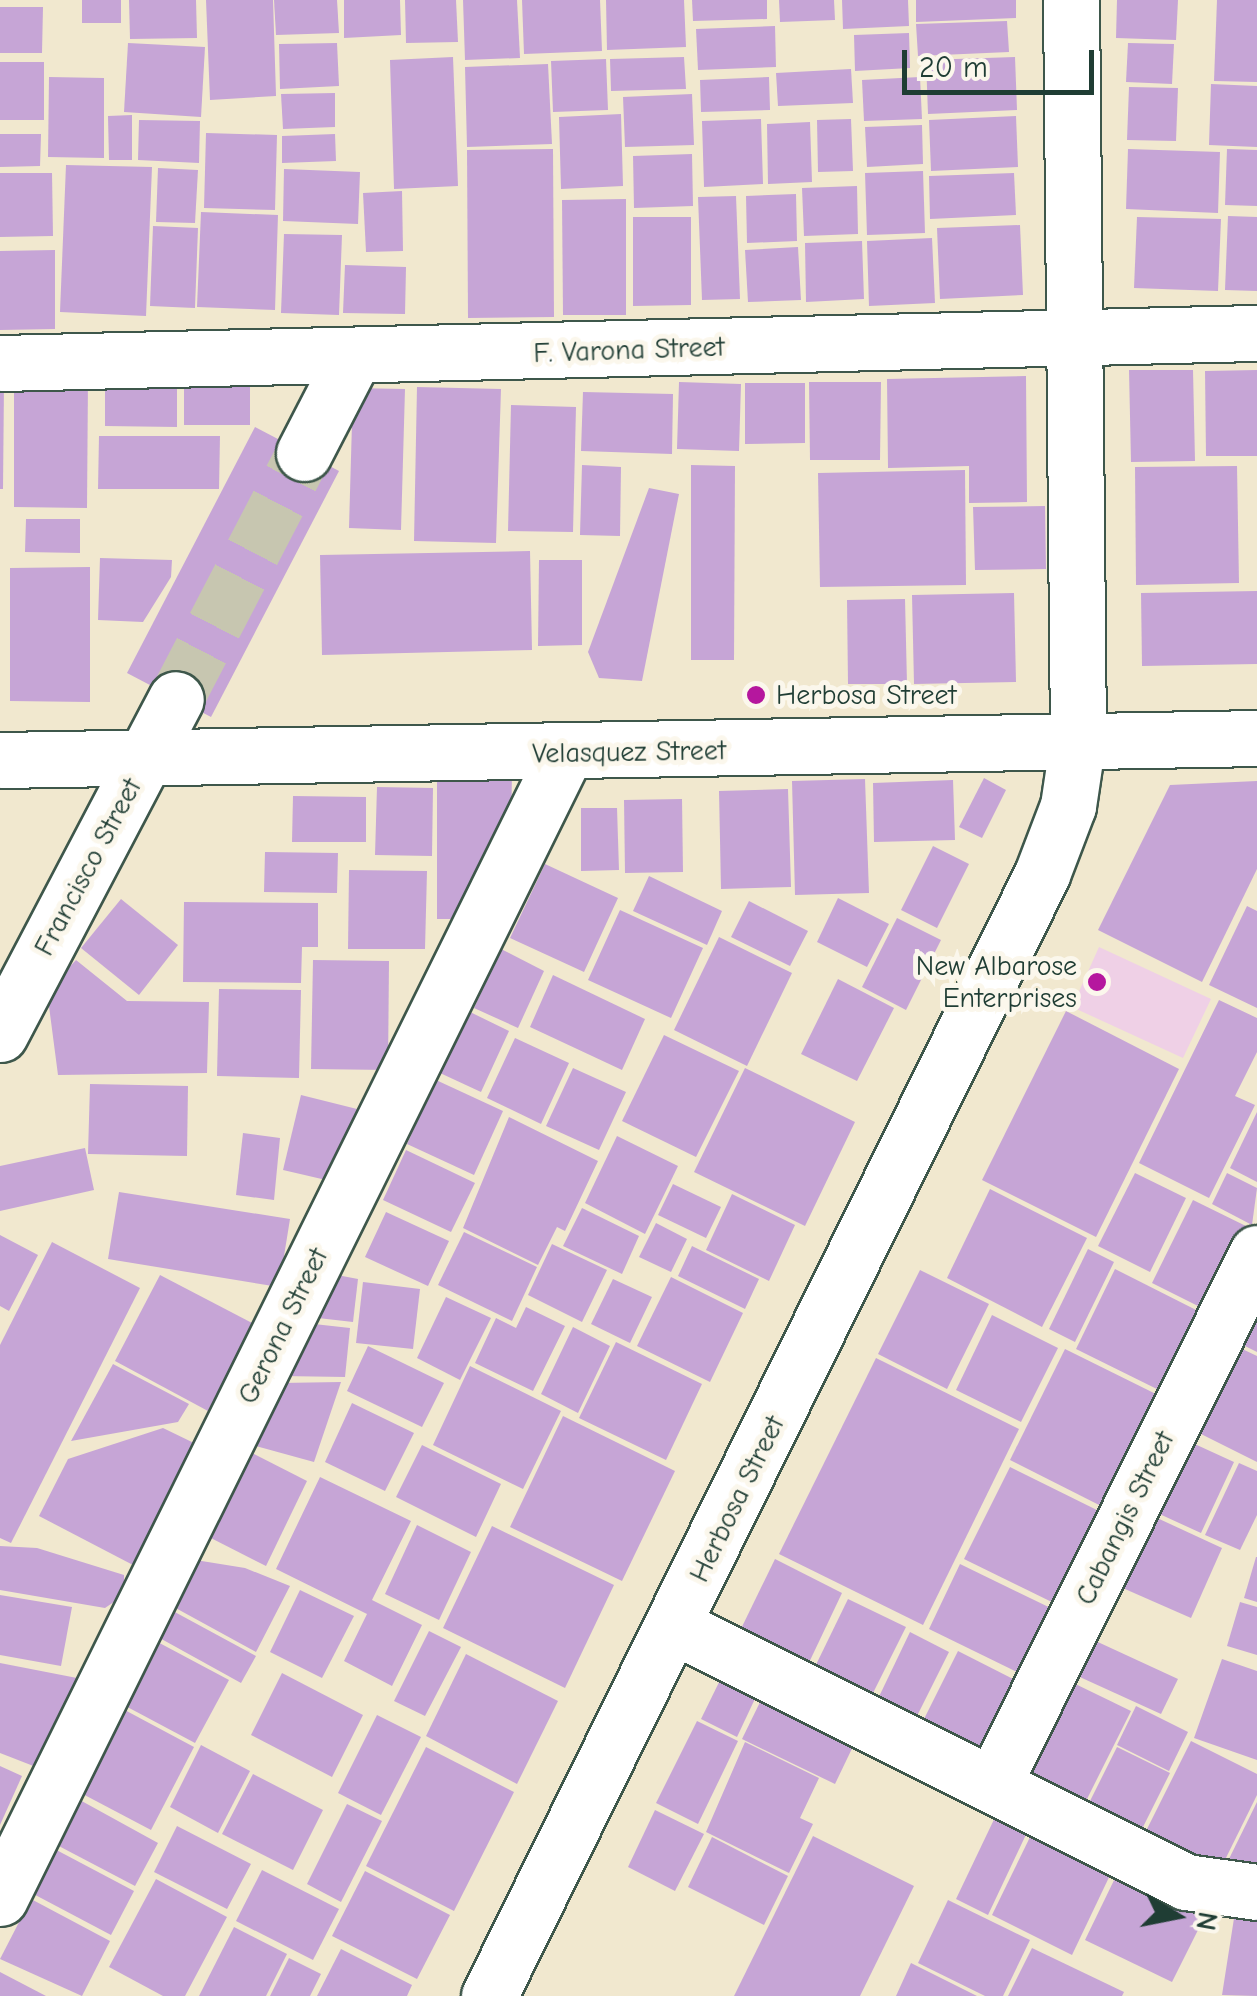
<!DOCTYPE html>
<html>
<head>
<meta charset="utf-8">
<style>
	body { margin:0 }
	#map { position:relative; width:1257px; height:1996px; overflow:hidden; background:#f1e8cf; font-family:"Comic Neue",sans-serif }
	div>[style] { position:absolute }
	.built>* { inset:0; background:#efd0e6 }
	.building>* { inset:0; background:#c6a5d6 }
	.minor-tunnel>* { height:55px; margin-top:-27.5px; transform-origin:0; background:repeating-linear-gradient(90deg,#c7c6b0 0 55px,transparent 0 83px) }
	.roads { filter:drop-shadow(2px 0 #3e574b) drop-shadow(-2px 0 #3e574b) drop-shadow(0 2px #3e574b) drop-shadow(0 -2px #3e574b) }
	.minor>* { height:55px; margin:-27.5px; padding:0 27.5px; transform-origin:27.5px; border-radius:27.5px; background:#fff }
	.dots>* { width:28px; height:28px; translate:-50% -50%; box-sizing:border-box; border:5px solid #fbf7ec; border-radius:50% }
	span { translate:-50% -50%; white-space:nowrap; text-align:center; line-height:1.15; -webkit-text-stroke:10px #fbf7ec; paint-order:stroke }
	.street-label { font-size:28px; color:#1f3d34 }
	.poi-label { font-size:28px; color:#1f3d34 }
	.left { translate:0 -50%; text-align:left }
	.right { translate:-100% -50%; text-align:right }
	.north { position:absolute; left:1127px; top:1866px; width:100px; height:100px; -webkit-text-stroke:8px #fbf7ec; paint-order:stroke; rotate:100deg; font-size:28px; font-weight:700; line-height:40px; text-align:center; color:#1f3d34 }
	.north::after { content:''; display:block; margin:auto; width:35px; height:45px; background:#1f3d34; clip-path:polygon(50% 0,100% 100%,50% 72%,0 100%) }
	.scale { position:absolute; left:902px; top:50px; width:192px; height:45px; box-sizing:border-box; border:5px solid #1f3d34; border-top:0; padding-left:12px; font-size:30px; line-height:35px; white-space:nowrap; color:#1f3d34; -webkit-text-stroke:8px #fbf7ec; paint-order:stroke }
</style>
</head>
<body>
<div id="map">
	<div class="built">
		<div style="clip-path:polygon(1099px 947px,1211px 999px,1183px 1058px,1072px 1007px)"></div>
	</div>
	<div class="building">
		<div style="clip-path:polygon(82px 0,121px 0,121px 23px,82px 23px)"></div>
		<div style="clip-path:polygon(129px 0,196px 0,197px 38px,130px 39px)"></div>
		<div style="clip-path:polygon(206px 0,273px 0,276px 96px,210px 100px)"></div>
		<div style="clip-path:polygon(274px 0,337px 0,339px 33px,276px 35px)"></div>
		<div style="clip-path:polygon(344px 0,400px 0,401px 35px,344px 38px)"></div>
		<div style="clip-path:polygon(405px 0,456px 0,458px 42px,406px 43px)"></div>
		<div style="clip-path:polygon(463px 0,517px 0,520px 58px,465px 60px)"></div>
		<div style="clip-path:polygon(522px 0,600px 0,602px 51px,524px 54px)"></div>
		<div style="clip-path:polygon(606px 0,684px 0,686px 47px,607px 50px)"></div>
		<div style="clip-path:polygon(692px 0,767px 0,767px 19px,693px 21px)"></div>
		<div style="clip-path:polygon(779px 0,834px 0,835px 20px,780px 22px)"></div>
		<div style="clip-path:polygon(842px 0,908px 0,909px 26px,843px 29px)"></div>
		<div style="clip-path:polygon(916px 0,1016px 0,1016px 18px,916px 22px)"></div>
		<div style="clip-path:polygon(1117px 0,1178px 0,1176px 40px,1116px 38px)"></div>
		<div style="clip-path:polygon(1217px 0,1257px 0,1257px 82px,1214px 81px)"></div>
		<div style="clip-path:polygon(0 7px,43px 7px,42px 53px,0 53px)"></div>
		<div style="clip-path:polygon(1007px 21px,1009px 52px,918px 56px,916px 24px)"></div>
		<div style="clip-path:polygon(775px 26px,776px 67px,698px 70px,696px 29px)"></div>
		<div style="clip-path:polygon(909px 33px,910px 68px,855px 71px,854px 35px)"></div>
		<div style="clip-path:polygon(128px 43px,205px 47px,201px 117px,124px 112px)"></div>
		<div style="clip-path:polygon(337px 43px,339px 86px,280px 89px,279px 44px)"></div>
		<div style="clip-path:polygon(1128px 43px,1174px 44px,1172px 84px,1126px 82px)"></div>
		<div style="clip-path:polygon(453px 57px,458px 186px,394px 189px,390px 60px)"></div>
		<div style="clip-path:polygon(684px 57px,686px 89px,611px 91px,610px 59px)"></div>
		<div style="clip-path:polygon(1015px 57px,1017px 110px,928px 114px,926px 60px)"></div>
		<div style="clip-path:polygon(606px 59px,608px 110px,553px 112px,551px 61px)"></div>
		<div style="clip-path:polygon(0 62px,44px 62px,44px 120px,0 120px)"></div>
		<div style="clip-path:polygon(548px 64px,552px 144px,467px 147px,465px 67px)"></div>
		<div style="clip-path:polygon(851px 69px,853px 103px,778px 106px,776px 73px)"></div>
		<div style="clip-path:polygon(49px 77px,104px 78px,104px 158px,48px 157px)"></div>
		<div style="clip-path:polygon(769px 77px,770px 110px,701px 112px,700px 80px)"></div>
		<div style="clip-path:polygon(920px 77px,922px 119px,864px 121px,862px 80px)"></div>
		<div style="clip-path:polygon(1211px 84px,1257px 86px,1257px 147px,1209px 145px)"></div>
		<div style="clip-path:polygon(1129px 87px,1178px 88px,1176px 141px,1127px 140px)"></div>
		<div style="clip-path:polygon(335px 93px,335px 127px,283px 129px,281px 94px)"></div>
		<div style="clip-path:polygon(692px 94px,694px 145px,625px 147px,623px 97px)"></div>
		<div style="clip-path:polygon(621px 114px,623px 186px,561px 189px,559px 117px)"></div>
		<div style="clip-path:polygon(132px 115px,132px 160px,109px 160px,108px 116px)"></div>
		<div style="clip-path:polygon(1016px 116px,1018px 167px,931px 171px,929px 120px)"></div>
		<div style="clip-path:polygon(761px 119px,763px 184px,704px 187px,702px 121px)"></div>
		<div style="clip-path:polygon(851px 119px,853px 171px,818px 172px,817px 120px)"></div>
		<div style="clip-path:polygon(139px 120px,200px 121px,199px 163px,138px 160px)"></div>
		<div style="clip-path:polygon(810px 122px,812px 182px,768px 184px,767px 124px)"></div>
		<div style="clip-path:polygon(922px 125px,923px 164px,867px 167px,865px 127px)"></div>
		<div style="clip-path:polygon(206px 133px,277px 135px,275px 210px,204px 208px)"></div>
		<div style="clip-path:polygon(0 134px,41px 134px,40px 166px,0 167px)"></div>
		<div style="clip-path:polygon(335px 134px,336px 161px,282px 163px,282px 136px)"></div>
		<div style="clip-path:polygon(553px 149px,554px 317px,468px 318px,467px 150px)"></div>
		<div style="clip-path:polygon(1128px 149px,1220px 152px,1218px 213px,1126px 209px)"></div>
		<div style="clip-path:polygon(1227px 149px,1257px 150px,1257px 206px,1225px 205px)"></div>
		<div style="clip-path:polygon(692px 154px,693px 206px,634px 208px,633px 156px)"></div>
		<div style="clip-path:polygon(66px 165px,152px 167px,146px 316px,60px 312px)"></div>
		<div style="clip-path:polygon(158px 168px,198px 170px,195px 223px,156px 222px)"></div>
		<div style="clip-path:polygon(284px 169px,360px 172px,358px 224px,283px 221px)"></div>
		<div style="clip-path:polygon(923px 171px,925px 233px,867px 235px,865px 173px)"></div>
		<div style="clip-path:polygon(0 173px,52px 173px,53px 236px,0 237px)"></div>
		<div style="clip-path:polygon(1014px 173px,1016px 215px,930px 219px,929px 176px)"></div>
		<div style="clip-path:polygon(857px 186px,858px 234px,804px 236px,802px 188px)"></div>
		<div style="clip-path:polygon(402px 191px,403px 251px,366px 252px,363px 193px)"></div>
		<div style="clip-path:polygon(796px 194px,797px 241px,747px 243px,746px 196px)"></div>
		<div style="clip-path:polygon(736px 196px,740px 299px,702px 300px,698px 197px)"></div>
		<div style="clip-path:polygon(626px 199px,626px 315px,563px 315px,562px 200px)"></div>
		<div style="clip-path:polygon(201px 212px,278px 215px,275px 310px,197px 307px)"></div>
		<div style="clip-path:polygon(1228px 216px,1257px 217px,1257px 291px,1225px 290px)"></div>
		<div style="clip-path:polygon(633px 217px,691px 217px,691px 305px,633px 306px)"></div>
		<div style="clip-path:polygon(1137px 217px,1221px 219px,1218px 291px,1134px 288px)"></div>
		<div style="clip-path:polygon(1020px 225px,1023px 295px,940px 299px,937px 228px)"></div>
		<div style="clip-path:polygon(153px 226px,198px 228px,195px 308px,150px 306px)"></div>
		<div style="clip-path:polygon(284px 234px,342px 235px,339px 315px,281px 313px)"></div>
		<div style="clip-path:polygon(932px 238px,935px 303px,869px 306px,867px 241px)"></div>
		<div style="clip-path:polygon(862px 241px,864px 299px,806px 302px,805px 243px)"></div>
		<div style="clip-path:polygon(798px 247px,801px 300px,748px 302px,745px 250px)"></div>
		<div style="clip-path:polygon(55px 250px,55px 329px,0 330px,0 251px)"></div>
		<div style="clip-path:polygon(345px 265px,406px 267px,405px 314px,343px 313px)"></div>
		<div style="clip-path:polygon(1129px 370px,1193px 370px,1195px 461px,1131px 462px)"></div>
		<div style="clip-path:polygon(1257px 370px,1257px 456px,1206px 456px,1205px 371px)"></div>
		<div style="clip-path:polygon(1026px 376px,1027px 502px,969px 503px,969px 466px,888px 468px,887px 379px)"></div>
		<div style="clip-path:polygon(184px 377px,250px 377px,250px 425px,184px 425px)"></div>
		<div style="clip-path:polygon(88px 378px,87px 508px,14px 507px,14px 379px)"></div>
		<div style="clip-path:polygon(679px 382px,741px 384px,739px 451px,677px 449px)"></div>
		<div style="clip-path:polygon(809px 382px,881px 382px,880px 460px,810px 460px)"></div>
		<div style="clip-path:polygon(0 383px,4px 383px,3px 489px,0 489px)"></div>
		<div style="clip-path:polygon(105px 383px,177px 383px,177px 427px,105px 426px)"></div>
		<div style="clip-path:polygon(745px 383px,805px 383px,805px 443px,745px 444px)"></div>
		<div style="clip-path:polygon(417px 387px,501px 389px,496px 543px,414px 541px)"></div>
		<div style="clip-path:polygon(353px 388px,405px 389px,401px 530px,349px 528px)"></div>
		<div style="clip-path:polygon(583px 392px,673px 394px,672px 454px,581px 451px)"></div>
		<div style="clip-path:polygon(511px 405px,576px 407px,573px 532px,508px 531px)"></div>
		<div style="clip-path:polygon(255px 427px,339px 471px,211px 717px,127px 673px)"></div>
		<div style="clip-path:polygon(99px 436px,220px 436px,219px 489px,98px 489px)"></div>
		<div style="clip-path:polygon(582px 465px,621px 467px,620px 536px,580px 535px)"></div>
		<div style="clip-path:polygon(691px 465px,735px 466px,734px 660px,691px 660px)"></div>
		<div style="clip-path:polygon(1237px 466px,1239px 583px,1136px 585px,1135px 467px)"></div>
		<div style="clip-path:polygon(965px 470px,966px 585px,820px 587px,818px 473px)"></div>
		<div style="clip-path:polygon(649px 488px,679px 494px,642px 681px,599px 678px,588px 652px)"></div>
		<div style="clip-path:polygon(1045px 506px,1046px 569px,975px 570px,973px 507px)"></div>
		<div style="clip-path:polygon(26px 519px,80px 519px,80px 553px,25px 552px)"></div>
		<div style="clip-path:polygon(530px 551px,532px 650px,322px 655px,320px 555px)"></div>
		<div style="clip-path:polygon(100px 558px,172px 560px,171px 577px,143px 622px,98px 620px)"></div>
		<div style="clip-path:polygon(539px 560px,582px 560px,582px 645px,538px 646px)"></div>
		<div style="clip-path:polygon(90px 567px,90px 702px,10px 701px,10px 568px)"></div>
		<div style="clip-path:polygon(1257px 591px,1257px 664px,1142px 666px,1141px 593px)"></div>
		<div style="clip-path:polygon(1014px 593px,1016px 682px,914px 684px,912px 595px)"></div>
		<div style="clip-path:polygon(905px 599px,907px 684px,848px 684px,847px 600px)"></div>
		<div style="clip-path:polygon(437px 770px,512px 770px,511px 837px,474px 919px,437px 919px)"></div>
		<div style="clip-path:polygon(984px 778px,1006px 790px,982px 838px,959px 827px)"></div>
		<div style="clip-path:polygon(865px 779px,869px 893px,795px 895px,792px 781px)"></div>
		<div style="clip-path:polygon(953px 780px,955px 840px,874px 842px,873px 783px)"></div>
		<div style="clip-path:polygon(1257px 781px,1257px 869px,1202px 982px,1098px 930px,1170px 785px)"></div>
		<div style="clip-path:polygon(377px 787px,433px 788px,432px 856px,375px 855px)"></div>
		<div style="clip-path:polygon(788px 789px,791px 887px,721px 889px,719px 791px)"></div>
		<div style="clip-path:polygon(293px 796px,366px 797px,366px 842px,292px 842px)"></div>
		<div style="clip-path:polygon(682px 799px,683px 872px,625px 873px,624px 800px)"></div>
		<div style="clip-path:polygon(581px 808px,617px 808px,619px 870px,581px 871px)"></div>
		<div style="clip-path:polygon(933px 846px,969px 864px,937px 928px,901px 910px)"></div>
		<div style="clip-path:polygon(265px 852px,338px 853px,337px 893px,264px 892px)"></div>
		<div style="clip-path:polygon(545px 864px,618px 898px,584px 972px,510px 938px)"></div>
		<div style="clip-path:polygon(349px 870px,427px 871px,425px 949px,348px 949px)"></div>
		<div style="clip-path:polygon(649px 876px,722px 911px,707px 945px,633px 911px)"></div>
		<div style="clip-path:polygon(838px 898px,889px 924px,867px 967px,817px 942px)"></div>
		<div style="clip-path:polygon(121px 899px,178px 945px,139px 995px,81px 948px)"></div>
		<div style="clip-path:polygon(749px 901px,808px 931px,790px 966px,731px 937px)"></div>
		<div style="clip-path:polygon(184px 902px,318px 903px,318px 947px,302px 947px,301px 983px,183px 982px)"></div>
		<div style="clip-path:polygon(1247px 906px,1257px 911px,1257px 1008px,1209px 985px)"></div>
		<div style="clip-path:polygon(620px 910px,703px 948px,671px 1018px,588px 980px)"></div>
		<div style="clip-path:polygon(897px 918px,941px 940px,906px 1010px,862px 987px)"></div>
		<div style="clip-path:polygon(719px 937px,792px 973px,747px 1066px,674px 1030px)"></div>
		<div style="clip-path:polygon(501px 949px,544px 971px,518px 1028px,474px 1008px)"></div>
		<div style="clip-path:polygon(76px 960px,127px 1001px,209px 1002px,207px 1073px,58px 1075px,47px 991px)"></div>
		<div style="clip-path:polygon(313px 960px,389px 961px,388px 1070px,311px 1069px)"></div>
		<div style="clip-path:polygon(553px 975px,645px 1019px,622px 1070px,530px 1027px)"></div>
		<div style="clip-path:polygon(838px 979px,894px 1008px,857px 1081px,801px 1054px)"></div>
		<div style="clip-path:polygon(219px 989px,301px 990px,299px 1078px,217px 1076px)"></div>
		<div style="clip-path:polygon(1219px 1000px,1257px 1018px,1257px 1052px,1235px 1096px,1255px 1105px,1209px 1198px,1139px 1163px)"></div>
		<div style="clip-path:polygon(468px 1011px,509px 1031px,481px 1092px,440px 1073px)"></div>
		<div style="clip-path:polygon(1066px 1011px,1179px 1069px,1096px 1237px,982px 1180px)"></div>
		<div style="clip-path:polygon(664px 1035px,739px 1071px,696px 1157px,622px 1121px)"></div>
		<div style="clip-path:polygon(515px 1038px,569px 1063px,541px 1124px,487px 1098px)"></div>
		<div style="clip-path:polygon(573px 1068px,626px 1092px,599px 1150px,546px 1126px)"></div>
		<div style="clip-path:polygon(745px 1068px,855px 1122px,805px 1226px,694px 1172px)"></div>
		<div style="clip-path:polygon(436px 1080px,503px 1111px,474px 1175px,407px 1144px)"></div>
		<div style="clip-path:polygon(90px 1084px,188px 1086px,187px 1156px,88px 1154px)"></div>
		<div style="clip-path:polygon(301px 1095px,357px 1109px,339px 1183px,283px 1170px)"></div>
		<div style="clip-path:polygon(1257px 1112px,1257px 1182px,1230px 1168px)"></div>
		<div style="clip-path:polygon(509px 1117px,598px 1161px,565px 1231px,557px 1227px,538px 1265px,463px 1228px)"></div>
		<div style="clip-path:polygon(243px 1133px,280px 1138px,274px 1200px,236px 1195px)"></div>
		<div style="clip-path:polygon(617px 1136px,678px 1166px,645px 1234px,585px 1203px)"></div>
		<div style="clip-path:polygon(85px 1148px,94px 1190px,0 1211px,0 1166px)"></div>
		<div style="clip-path:polygon(406px 1150px,475px 1183px,451px 1232px,383px 1200px)"></div>
		<div style="clip-path:polygon(1135px 1173px,1186px 1198px,1150px 1272px,1098px 1246px)"></div>
		<div style="clip-path:polygon(1227px 1173px,1257px 1188px,1252px 1225px,1212px 1204px)"></div>
		<div style="clip-path:polygon(673px 1184px,721px 1207px,706px 1238px,658px 1215px)"></div>
		<div style="clip-path:polygon(990px 1189px,1087px 1238px,1042px 1327px,947px 1278px)"></div>
		<div style="clip-path:polygon(119px 1192px,290px 1219px,279px 1287px,108px 1259px)"></div>
		<div style="clip-path:polygon(732px 1194px,795px 1225px,769px 1281px,706px 1250px)"></div>
		<div style="clip-path:polygon(1193px 1200px,1252px 1229px,1210px 1312px,1152px 1283px)"></div>
		<div style="clip-path:polygon(582px 1208px,639px 1236px,622px 1274px,563px 1246px)"></div>
		<div style="clip-path:polygon(386px 1212px,449px 1241px,428px 1286px,365px 1257px)"></div>
		<div style="clip-path:polygon(656px 1223px,687px 1239px,671px 1272px,639px 1257px)"></div>
		<div style="clip-path:polygon(464px 1232px,537px 1267px,512px 1321px,438px 1285px)"></div>
		<div style="clip-path:polygon(0 1235px,38px 1255px,9px 1311px,0 1306px)"></div>
		<div style="clip-path:polygon(52px 1242px,140px 1288px,11px 1543px,0 1538px,0 1345px)"></div>
		<div style="clip-path:polygon(552px 1244px,607px 1270px,582px 1322px,528px 1295px)"></div>
		<div style="clip-path:polygon(692px 1246px,759px 1279px,745px 1309px,678px 1276px)"></div>
		<div style="clip-path:polygon(1088px 1249px,1114px 1262px,1075px 1342px,1049px 1329px)"></div>
		<div style="clip-path:polygon(1115px 1269px,1210px 1317px,1171px 1396px,1076px 1349px)"></div>
		<div style="clip-path:polygon(920px 1270px,989px 1304px,947px 1389px,878px 1354px)"></div>
		<div style="clip-path:polygon(160px 1275px,254px 1324px,208px 1411px,115px 1361px)"></div>
		<div style="clip-path:polygon(337px 1275px,358px 1279px,353px 1322px,318px 1318px)"></div>
		<div style="clip-path:polygon(671px 1277px,743px 1313px,710px 1382px,637px 1346px)"></div>
		<div style="clip-path:polygon(613px 1279px,652px 1297px,630px 1343px,591px 1324px)"></div>
		<div style="clip-path:polygon(363px 1282px,420px 1289px,413px 1349px,356px 1343px)"></div>
		<div style="clip-path:polygon(1257px 1296px,1257px 1352px,1231px 1339px)"></div>
		<div style="clip-path:polygon(446px 1297px,491px 1318px,460px 1380px,417px 1358px)"></div>
		<div style="clip-path:polygon(526px 1307px,565px 1326px,533px 1391px,475px 1363px,496px 1318px,516px 1328px)"></div>
		<div style="clip-path:polygon(992px 1315px,1058px 1348px,1021px 1422px,956px 1390px)"></div>
		<div style="clip-path:polygon(314px 1324px,350px 1328px,345px 1377px,282px 1376px)"></div>
		<div style="clip-path:polygon(573px 1327px,610px 1346px,578px 1413px,541px 1394px)"></div>
		<div style="clip-path:polygon(616px 1342px,702px 1384px,666px 1460px,579px 1418px)"></div>
		<div style="clip-path:polygon(368px 1346px,444px 1383px,422px 1427px,347px 1391px)"></div>
		<div style="clip-path:polygon(1238px 1347px,1257px 1356px,1257px 1462px,1197px 1432px)"></div>
		<div style="clip-path:polygon(1065px 1349px,1166px 1399px,1111px 1511px,1010px 1460px)"></div>
		<div style="clip-path:polygon(876px 1358px,1019px 1429px,923px 1625px,779px 1554px)"></div>
		<div style="clip-path:polygon(113px 1364px,189px 1404px,178px 1422px,71px 1441px)"></div>
		<div style="clip-path:polygon(470px 1366px,561px 1411px,523px 1489px,433px 1445px)"></div>
		<div style="clip-path:polygon(341px 1382px,314px 1462px,249px 1444px,280px 1383px)"></div>
		<div style="clip-path:polygon(352px 1403px,414px 1433px,385px 1491px,325px 1462px)"></div>
		<div style="clip-path:polygon(563px 1416px,675px 1471px,622px 1581px,510px 1527px)"></div>
		<div style="clip-path:polygon(163px 1428px,196px 1444px,133px 1565px,39px 1516px,68px 1459px)"></div>
		<div style="clip-path:polygon(1175px 1435px,1234px 1462px,1201px 1533px,1142px 1506px)"></div>
		<div style="clip-path:polygon(422px 1445px,501px 1484px,476px 1537px,396px 1497px)"></div>
		<div style="clip-path:polygon(246px 1450px,307px 1481px,266px 1566px,205px 1535px)"></div>
		<div style="clip-path:polygon(1239px 1463px,1257px 1471px,1257px 1515px,1240px 1550px,1205px 1535px)"></div>
		<div style="clip-path:polygon(1010px 1467px,1107px 1515px,1062px 1607px,964px 1559px)"></div>
		<div style="clip-path:polygon(320px 1477px,411px 1521px,372px 1600px,422px 1625px,392px 1686px,344px 1661px,367px 1614px,276px 1569px)"></div>
		<div style="clip-path:polygon(1142px 1511px,1222px 1548px,1191px 1618px,1109px 1582px)"></div>
		<div style="clip-path:polygon(417px 1525px,471px 1552px,439px 1620px,385px 1594px)"></div>
		<div style="clip-path:polygon(492px 1526px,614px 1585px,565px 1688px,443px 1628px)"></div>
		<div style="clip-path:polygon(0 1546px,37px 1548px,124px 1575px,124px 1595px,105px 1608px,0 1590px)"></div>
		<div style="clip-path:polygon(1256px 1557px,1257px 1557px,1257px 1602px,1244px 1598px)"></div>
		<div style="clip-path:polygon(183px 1558px,245px 1568px,290px 1586px,256px 1652px,161px 1600px)"></div>
		<div style="clip-path:polygon(775px 1559px,842px 1593px,805px 1671px,737px 1637px)"></div>
		<div style="clip-path:polygon(960px 1564px,1061px 1613px,1029px 1678px,929px 1629px)"></div>
		<div style="clip-path:polygon(300px 1590px,354px 1616px,322px 1678px,270px 1652px)"></div>
		<div style="clip-path:polygon(0 1595px,72px 1607px,61px 1666px,0 1655px)"></div>
		<div style="clip-path:polygon(848px 1599px,906px 1627px,868px 1703px,811px 1675px)"></div>
		<div style="clip-path:polygon(1240px 1602px,1257px 1607px,1257px 1655px,1227px 1646px)"></div>
		<div style="clip-path:polygon(160px 1604px,256px 1656px,241px 1683px,147px 1631px)"></div>
		<div style="clip-path:polygon(429px 1631px,461px 1647px,425px 1716px,394px 1701px)"></div>
		<div style="clip-path:polygon(910px 1632px,949px 1652px,913px 1724px,875px 1705px)"></div>
		<div style="clip-path:polygon(1087px 1637px,1178px 1679px,1161px 1714px,1071px 1673px)"></div>
		<div style="clip-path:polygon(152px 1639px,229px 1680px,195px 1743px,118px 1702px)"></div>
		<div style="clip-path:polygon(958px 1651px,1027px 1686px,990px 1763px,919px 1729px)"></div>
		<div style="clip-path:polygon(466px 1654px,558px 1701px,517px 1784px,426px 1736px)"></div>
		<div style="clip-path:polygon(1222px 1659px,1257px 1671px,1257px 1760px,1194px 1738px)"></div>
		<div style="clip-path:polygon(0 1663px,77px 1678px,67px 1728px,36px 1767px,0 1753px)"></div>
		<div style="clip-path:polygon(726px 1668px,761px 1686px,737px 1737px,701px 1719px)"></div>
		<div style="clip-path:polygon(282px 1673px,363px 1715px,332px 1777px,251px 1735px)"></div>
		<div style="clip-path:polygon(1061px 1677px,1131px 1711px,1081px 1811px,1012px 1777px)"></div>
		<div style="clip-path:polygon(766px 1690px,858px 1736px,835px 1784px,742px 1739px)"></div>
		<div style="clip-path:polygon(1136px 1706px,1188px 1732px,1169px 1771px,1117px 1745px)"></div>
		<div style="clip-path:polygon(121px 1708px,194px 1747px,151px 1830px,77px 1791px)"></div>
		<div style="clip-path:polygon(377px 1715px,421px 1737px,381px 1815px,338px 1793px)"></div>
		<div style="clip-path:polygon(697px 1721px,738px 1741px,698px 1824px,656px 1803px)"></div>
		<div style="clip-path:polygon(1191px 1741px,1257px 1774px,1257px 1795px,1220px 1870px,1145px 1833px)"></div>
		<div style="clip-path:polygon(745px 1742px,819px 1778px,800px 1818px,813px 1824px,789px 1873px,706px 1832px)"></div>
		<div style="clip-path:polygon(201px 1745px,250px 1771px,218px 1833px,170px 1807px)"></div>
		<div style="clip-path:polygon(426px 1747px,514px 1792px,454px 1911px,366px 1866px)"></div>
		<div style="clip-path:polygon(1117px 1747px,1170px 1773px,1140px 1833px,1087px 1807px)"></div>
		<div style="clip-path:polygon(0 1766px,22px 1776px,0 1825px)"></div>
		<div style="clip-path:polygon(253px 1774px,323px 1810px,293px 1870px,222px 1834px)"></div>
		<div style="clip-path:polygon(78px 1799px,158px 1843px,135px 1886px,55px 1844px)"></div>
		<div style="clip-path:polygon(1257px 1802px,1257px 1883px,1225px 1867px)"></div>
		<div style="clip-path:polygon(347px 1804px,382px 1821px,341px 1902px,307px 1884px)"></div>
		<div style="clip-path:polygon(999px 1809px,1031px 1824px,988px 1915px,956px 1899px)"></div>
		<div style="clip-path:polygon(655px 1810px,704px 1834px,675px 1891px,628px 1867px)"></div>
		<div style="clip-path:polygon(177px 1826px,251px 1864px,227px 1909px,154px 1872px)"></div>
		<div style="clip-path:polygon(1032px 1833px,1112px 1871px,1072px 1955px,992px 1915px)"></div>
		<div style="clip-path:polygon(813px 1836px,914px 1886px,860px 1996px,734px 1996px)"></div>
		<div style="clip-path:polygon(712px 1837px,788px 1876px,764px 1925px,688px 1887px)"></div>
		<div style="clip-path:polygon(47px 1845px,134px 1891px,111px 1935px,24px 1889px)"></div>
		<div style="clip-path:polygon(262px 1870px,339px 1909px,313px 1960px,236px 1921px)"></div>
		<div style="clip-path:polygon(365px 1871px,450px 1915px,417px 1979px,332px 1936px)"></div>
		<div style="clip-path:polygon(1118px 1872px,1206px 1914px,1172px 1982px,1085px 1940px)"></div>
		<div style="clip-path:polygon(156px 1879px,227px 1917px,185px 1996px,163px 1996px,109px 1967px)"></div>
		<div style="clip-path:polygon(31px 1899px,110px 1941px,82px 1996px,0 1959px)"></div>
		<div style="clip-path:polygon(1237px 1899px,1257px 1902px,1257px 1996px,1222px 1995px)"></div>
		<div style="clip-path:polygon(948px 1900px,1030px 1940px,1003px 1996px,985px 1996px,918px 1963px)"></div>
		<div style="clip-path:polygon(234px 1927px,287px 1954px,266px 1996px,199px 1996px)"></div>
		<div style="clip-path:polygon(1032px 1948px,1124px 1992px,1122px 1996px,1008px 1996px)"></div>
		<div style="clip-path:polygon(341px 1949px,412px 1985px,407px 1996px,317px 1996px)"></div>
		<div style="clip-path:polygon(289px 1958px,321px 1974px,310px 1996px,270px 1996px)"></div>
		<div style="clip-path:polygon(911px 1963px,977px 1996px,896px 1996px)"></div>
		<div style="clip-path:polygon(0 1972px,46px 1996px,0 1996px)"></div>
	</div>
	<div class="minor-tunnel">
		<div style="left:176px;top:699px;width:277px;rotate:-62.5deg"></div>
	</div>
	<div class="roads">
		<div class="minor">
			<div style="left:0;top:363px;width:1257px;rotate:-1.37deg"></div>
			<div style="left:304px;top:453px;width:107px;rotate:-62.7deg"></div>
			<div style="left:0;top:760px;width:1257px;rotate:-1deg"></div>
			<div style="left:0;top:1034px;width:378px;rotate:-62.3deg"></div>
			<div style="left:674px;top:1626px;width:572px;rotate:26.57deg"></div>
			<div style="left:1186px;top:1882px;width:72px;rotate:8deg"></div>
			<div style="left:993px;top:1784px;width:593px;rotate:-63.56deg"></div>
			<div style="left:0;top:1898px;width:1276px;rotate:-63.72deg"></div>
			<div style="left:489px;top:1996px;width:1251px;rotate:-63.76deg"></div>
			<div style="left:1042px;top:874px;width:73px;rotate:-69.1deg"></div>
			<div style="left:1068px;top:806px;width:68px;rotate:-81.5deg"></div>
			<div style="left:1078px;top:739px;width:739px;rotate:-90.54deg"></div>
		</div>
	</div>
	<div class="dots">
		<div style="left:756px;top:695px;background:#b5179e"></div>
		<div style="left:1097px;top:982px;background:#b5179e"></div>
	</div>
	<div class="street-label">
		<span style="left:629px;top:350px;rotate:-2deg">F. Varona Street</span>
		<span style="left:629px;top:752px;rotate:-1deg">Velasquez Street</span>
		<span style="left:88px;top:867px;rotate:-62deg">Francisco Street</span>
		<span style="left:283px;top:1326px;rotate:-64deg">Gerona Street</span>
		<span style="left:737px;top:1499px;rotate:-64deg">Herbosa Street</span>
		<span style="left:1125px;top:1518px;rotate:-64deg">Cabangis Street</span>
	</div>
	<div class="poi-label">
		<span class="left" style="left:776px;top:695px">Herbosa Street</span>
		<span class="right" style="left:1077px;top:982px">New Albarose<br>Enterprises</span>
	</div>
	<div class="north">N</div>
	<div class="scale">20 m</div>
</div>
</body>
</html>
